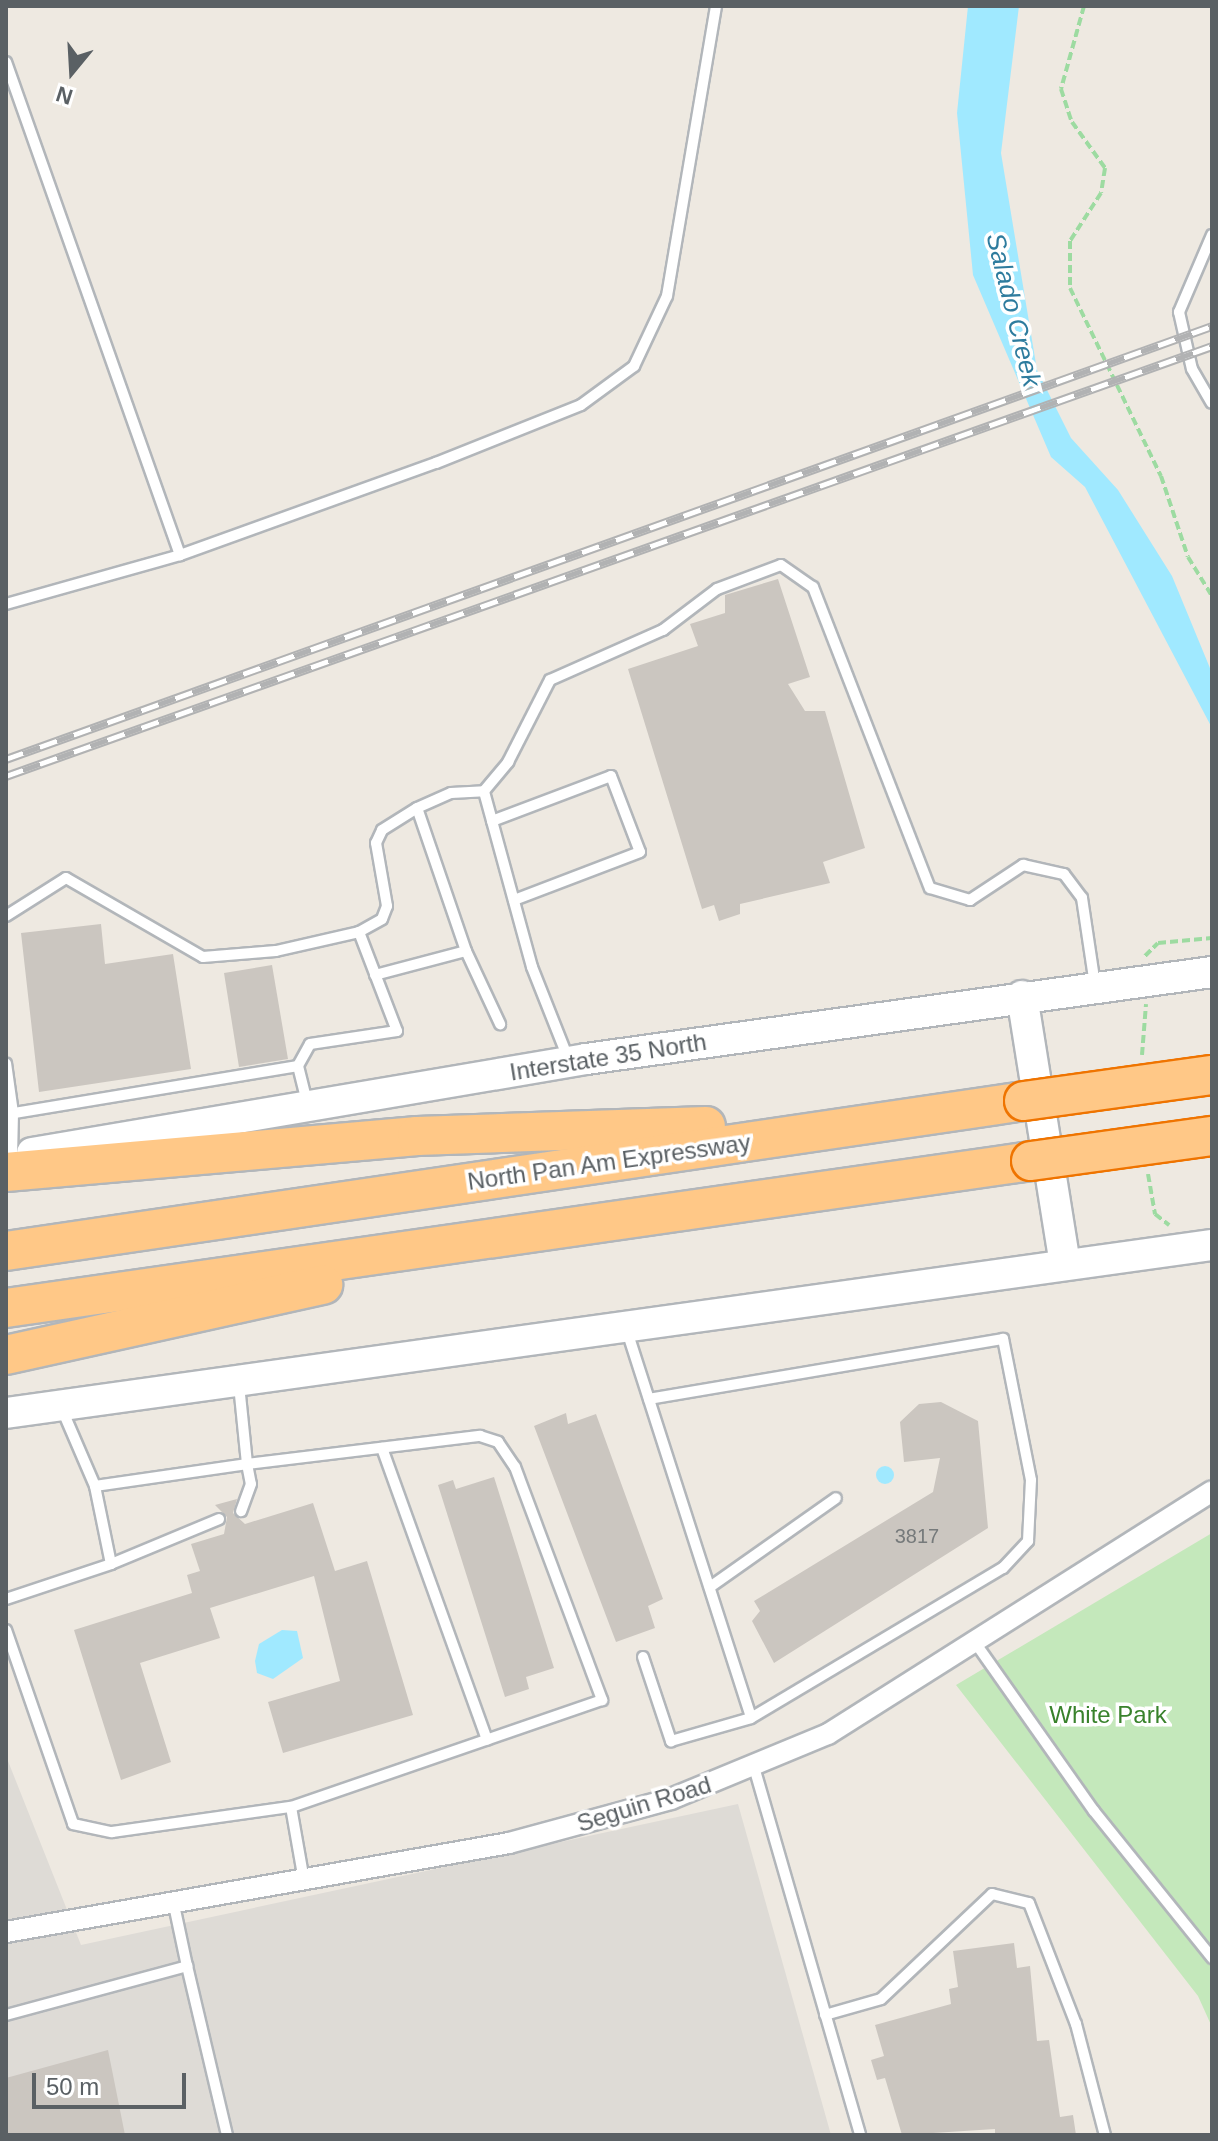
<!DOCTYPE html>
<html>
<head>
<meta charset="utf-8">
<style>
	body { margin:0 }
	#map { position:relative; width:1218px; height:2141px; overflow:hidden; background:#eee9e1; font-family:Arial,sans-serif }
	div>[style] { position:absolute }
	.industrial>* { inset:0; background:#dedbd6 }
	.green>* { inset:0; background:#c4e8bb }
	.water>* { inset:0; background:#a0e9ff }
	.round { border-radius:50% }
	.building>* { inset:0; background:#cbc6c0 }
	.path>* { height:4px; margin-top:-2px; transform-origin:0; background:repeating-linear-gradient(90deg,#9ddba1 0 8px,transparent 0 12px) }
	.roads { filter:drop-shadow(2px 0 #b2b6ba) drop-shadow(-2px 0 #b2b6ba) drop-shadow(0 2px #b2b6ba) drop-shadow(0 -2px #b2b6ba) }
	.lane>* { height:10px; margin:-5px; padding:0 5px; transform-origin:5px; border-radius:5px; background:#fff }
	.street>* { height:20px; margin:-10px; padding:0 10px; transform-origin:10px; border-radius:10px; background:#fff }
	.secondary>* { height:30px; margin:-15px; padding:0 15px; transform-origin:15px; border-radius:15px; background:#fff }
	.highway>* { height:38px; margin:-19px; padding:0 19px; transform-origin:19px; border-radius:19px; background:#ffc887 }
	.rail>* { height:9px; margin-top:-4.5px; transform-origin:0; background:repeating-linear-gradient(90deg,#fff 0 18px,#b1b2b3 0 36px); box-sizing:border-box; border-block:2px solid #b1b2b3 }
	.bridges { filter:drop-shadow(2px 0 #ef7400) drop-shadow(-2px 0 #ef7400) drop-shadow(0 2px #ef7400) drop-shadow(0 -2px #ef7400) }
	.highway-bridge>* { height:38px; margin:-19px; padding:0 19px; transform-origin:19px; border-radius:19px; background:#ffc887 }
	span { translate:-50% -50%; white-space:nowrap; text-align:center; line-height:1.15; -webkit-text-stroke:7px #fff; paint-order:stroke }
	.number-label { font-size:20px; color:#767a7b }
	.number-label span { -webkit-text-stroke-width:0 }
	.street-label { font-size:24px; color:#5a6064 }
	.park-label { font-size:24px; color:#39822c }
	.water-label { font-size:26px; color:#2e7c9e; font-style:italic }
	.frame { position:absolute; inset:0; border:8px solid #5a6064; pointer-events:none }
	.north { position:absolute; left:32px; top:32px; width:80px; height:80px; -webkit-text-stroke:6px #fff; paint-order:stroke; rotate:198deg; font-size:22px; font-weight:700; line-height:32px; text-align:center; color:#5a6064 }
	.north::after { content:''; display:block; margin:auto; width:28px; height:36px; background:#5a6064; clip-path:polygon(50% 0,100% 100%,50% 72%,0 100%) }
	.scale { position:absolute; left:32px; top:2073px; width:154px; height:36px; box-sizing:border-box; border:4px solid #5a6064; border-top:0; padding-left:10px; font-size:24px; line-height:28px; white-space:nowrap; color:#5a6064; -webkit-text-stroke:6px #fff; paint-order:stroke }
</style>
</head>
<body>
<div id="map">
	<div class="industrial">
		<div style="clip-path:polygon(6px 1756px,81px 1945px,738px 1804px,831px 2135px,6px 2135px)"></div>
	</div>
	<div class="green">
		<div style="clip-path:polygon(1212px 1533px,1212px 2027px,1198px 1996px,956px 1685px)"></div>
	</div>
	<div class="water">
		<div style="clip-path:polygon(968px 6px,1019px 6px,1001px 153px,1037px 370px,1071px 438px,1118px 490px,1172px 576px,1212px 673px,1212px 728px,1085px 487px,1051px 457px,973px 275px,957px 113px)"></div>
		<div class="round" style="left:876px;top:1466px;width:18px;height:18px"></div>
		<div style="clip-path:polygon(282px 1630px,297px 1631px,303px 1658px,273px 1679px,257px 1673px,255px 1661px,259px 1644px)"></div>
	</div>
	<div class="building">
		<div style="clip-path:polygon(778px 579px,810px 677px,788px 684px,805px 711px,825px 711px,865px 848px,823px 862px,830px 883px,740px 904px,740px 914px,719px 921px,714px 905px,702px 909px,628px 669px,698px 646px,690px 624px,725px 613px,725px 595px)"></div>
		<div style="clip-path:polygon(101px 924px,105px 964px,173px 954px,191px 1069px,39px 1092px,21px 933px)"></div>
		<div style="clip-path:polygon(272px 965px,288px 1059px,239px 1067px,224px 973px)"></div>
		<div style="clip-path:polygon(941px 1402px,978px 1421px,988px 1528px,774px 1663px,752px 1621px,760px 1611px,754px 1601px,933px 1492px,940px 1458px,904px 1462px,900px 1422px,919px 1404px)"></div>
		<div style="clip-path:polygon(566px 1413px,568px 1424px,596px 1414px,663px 1599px,648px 1606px,655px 1628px,616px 1642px,534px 1426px)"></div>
		<div style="clip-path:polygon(494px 1477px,554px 1668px,526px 1677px,529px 1689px,505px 1697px,438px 1485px,453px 1480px,456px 1489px)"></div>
		<div style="clip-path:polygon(237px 1499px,233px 1513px,245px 1524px,313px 1503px,335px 1571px,367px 1561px,413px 1715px,283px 1753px,268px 1702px,340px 1681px,314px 1576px,210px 1608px,220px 1638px,140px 1663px,171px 1762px,121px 1780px,74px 1630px,192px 1593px,187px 1575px,200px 1571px,191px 1544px,224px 1534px,227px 1517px,215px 1505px)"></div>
		<div style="clip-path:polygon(1014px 1943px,1017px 1968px,1030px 1966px,1037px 2041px,1049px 2040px,1060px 2117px,1073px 2115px,1076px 2135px,995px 2135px,995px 2129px,902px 2135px,885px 2078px,877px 2080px,871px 2060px,884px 2056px,875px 2025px,951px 2004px,949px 1989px,958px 1987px,953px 1951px)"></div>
		<div style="clip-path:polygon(108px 2050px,125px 2135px,6px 2135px,6px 2078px)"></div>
	</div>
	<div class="path">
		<div style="left:1084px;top:6px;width:86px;rotate:105.5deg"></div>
		<div style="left:1061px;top:89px;width:35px;rotate:72deg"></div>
		<div style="left:1072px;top:122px;width:57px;rotate:54.3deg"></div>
		<div style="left:1105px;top:168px;width:25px;rotate:99deg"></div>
		<div style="left:1101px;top:193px;width:57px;rotate:122.9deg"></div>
		<div style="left:1070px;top:241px;width:47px;rotate:90deg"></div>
		<div style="left:1070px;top:288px;width:209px;rotate:64.2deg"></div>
		<div style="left:1161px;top:476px;width:85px;rotate:71.6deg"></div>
		<div style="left:1188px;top:557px;width:46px;rotate:58.4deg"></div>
		<div style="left:1145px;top:956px;width:18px;rotate:-45deg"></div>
		<div style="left:1158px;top:943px;width:54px;rotate:-5.3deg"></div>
		<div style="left:1142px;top:1055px;width:51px;rotate:-85.5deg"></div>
		<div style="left:1148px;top:1174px;width:41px;rotate:80.1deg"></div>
		<div style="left:1155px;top:1214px;width:18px;rotate:38deg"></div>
	</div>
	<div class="roads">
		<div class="lane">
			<div style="left:6px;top:62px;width:523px;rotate:70.56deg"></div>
			<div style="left:1212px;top:235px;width:84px;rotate:113.2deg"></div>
			<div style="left:1179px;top:312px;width:58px;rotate:77.2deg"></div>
			<div style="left:1192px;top:369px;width:39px;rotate:60deg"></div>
			<div style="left:6px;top:604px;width:181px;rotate:-15.7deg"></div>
			<div style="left:180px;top:555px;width:272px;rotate:-19.8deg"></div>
			<div style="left:436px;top:463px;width:156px;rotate:-21.8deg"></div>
			<div style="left:581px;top:405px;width:66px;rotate:-36.3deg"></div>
			<div style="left:634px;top:366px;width:77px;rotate:-64.8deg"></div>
			<div style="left:667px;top:296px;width:294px;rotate:-80.4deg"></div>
			<div style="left:492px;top:821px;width:127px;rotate:-20.7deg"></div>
			<div style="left:611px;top:776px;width:81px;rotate:69.1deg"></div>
			<div style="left:640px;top:852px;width:135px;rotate:159.1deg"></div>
			<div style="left:6px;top:916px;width:71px;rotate:-32.3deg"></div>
			<div style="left:66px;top:878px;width:158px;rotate:30deg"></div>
			<div style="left:203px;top:957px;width:73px;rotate:-4.7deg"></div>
			<div style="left:276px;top:951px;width:85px;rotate:-12.9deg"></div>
			<div style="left:359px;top:932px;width:106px;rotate:69deg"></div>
			<div style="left:397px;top:1031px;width:88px;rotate:171.5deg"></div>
			<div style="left:310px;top:1044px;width:25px;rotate:119deg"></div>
			<div style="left:298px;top:1066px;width:289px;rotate:170.6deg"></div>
			<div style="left:13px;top:1113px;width:50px;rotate:-98deg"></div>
			<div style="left:359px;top:932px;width:26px;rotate:-29deg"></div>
			<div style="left:382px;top:919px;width:14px;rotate:-69deg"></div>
			<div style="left:387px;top:906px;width:64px;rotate:-99.9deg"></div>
			<div style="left:376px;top:843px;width:14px;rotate:-65deg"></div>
			<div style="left:382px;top:830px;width:41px;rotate:-32.2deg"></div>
			<div style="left:466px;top:951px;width:81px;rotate:65deg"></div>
			<div style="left:375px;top:975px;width:94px;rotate:-14.8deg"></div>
			<div style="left:466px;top:951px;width:151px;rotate:-108.9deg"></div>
			<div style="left:417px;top:808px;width:37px;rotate:-24deg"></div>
			<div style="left:451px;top:793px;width:33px;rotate:-3deg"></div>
			<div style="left:568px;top:1058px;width:98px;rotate:-111.6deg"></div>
			<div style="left:532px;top:967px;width:182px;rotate:-105.3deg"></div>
			<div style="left:484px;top:791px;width:38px;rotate:-50deg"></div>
			<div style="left:508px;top:762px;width:92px;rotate:-62.9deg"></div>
			<div style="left:550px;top:680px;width:124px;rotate:-23.9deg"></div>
			<div style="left:663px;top:630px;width:68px;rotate:-37.2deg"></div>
			<div style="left:717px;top:589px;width:68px;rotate:-20.6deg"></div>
			<div style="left:781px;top:565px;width:39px;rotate:35deg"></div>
			<div style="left:813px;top:587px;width:323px;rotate:68.8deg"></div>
			<div style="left:930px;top:888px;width:42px;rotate:16.7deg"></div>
			<div style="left:970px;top:900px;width:64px;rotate:-33.4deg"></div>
			<div style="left:1023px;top:865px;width:42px;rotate:12.4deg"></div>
			<div style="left:1064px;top:874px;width:30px;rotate:53deg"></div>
			<div style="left:1082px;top:898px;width:88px;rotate:81.5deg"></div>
			<div style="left:298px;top:1066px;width:38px;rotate:76deg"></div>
			<div style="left:12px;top:1157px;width:44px;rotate:-88.7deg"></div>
			<div style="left:627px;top:1331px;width:406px;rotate:72.2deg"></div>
			<div style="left:239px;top:1385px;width:79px;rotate:84.2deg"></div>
			<div style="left:247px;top:1464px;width:235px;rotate:-6.9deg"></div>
			<div style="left:480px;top:1436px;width:19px;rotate:18deg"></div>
			<div style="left:498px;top:1442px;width:30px;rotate:56deg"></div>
			<div style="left:515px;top:1467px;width:249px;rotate:69.5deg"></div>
			<div style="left:602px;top:1700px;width:329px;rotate:161deg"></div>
			<div style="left:61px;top:1407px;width:86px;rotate:66.7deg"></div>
			<div style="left:95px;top:1486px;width:154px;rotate:-8.2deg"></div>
			<div style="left:247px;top:1464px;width:20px;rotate:79deg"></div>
			<div style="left:251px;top:1484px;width:29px;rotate:110deg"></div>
			<div style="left:382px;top:1448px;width:310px;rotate:70.2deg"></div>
			<div style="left:111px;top:1564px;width:117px;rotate:-22.6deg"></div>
			<div style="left:710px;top:1587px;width:154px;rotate:-35.2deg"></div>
			<div style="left:6px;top:1599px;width:111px;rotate:-18.4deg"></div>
			<div style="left:111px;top:1564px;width:80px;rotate:-101.6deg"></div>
			<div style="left:6px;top:1630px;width:205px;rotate:70.9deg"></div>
			<div style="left:73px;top:1824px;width:40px;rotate:12deg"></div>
			<div style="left:112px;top:1832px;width:181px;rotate:-8deg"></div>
			<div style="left:291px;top:1807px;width:75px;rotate:80deg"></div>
			<div style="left:974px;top:1641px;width:208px;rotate:54.8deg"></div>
			<div style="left:1094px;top:1811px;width:189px;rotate:51.2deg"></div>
			<div style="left:643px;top:1657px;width:89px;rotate:71.6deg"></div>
			<div style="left:671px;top:1741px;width:83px;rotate:-16deg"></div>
			<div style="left:751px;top:1718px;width:293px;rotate:-30.8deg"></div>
			<div style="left:1003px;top:1568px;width:37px;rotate:-47deg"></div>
			<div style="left:1028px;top:1541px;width:61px;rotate:-87.2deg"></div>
			<div style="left:1031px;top:1480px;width:144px;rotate:-101.2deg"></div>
			<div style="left:1003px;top:1339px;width:359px;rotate:170.4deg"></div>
			<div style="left:754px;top:1767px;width:383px;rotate:73.9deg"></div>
			<div style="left:174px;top:1905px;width:62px;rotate:78deg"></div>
			<div style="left:6px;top:2015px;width:188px;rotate:-15.1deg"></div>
			<div style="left:187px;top:1966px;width:174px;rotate:76.7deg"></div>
			<div style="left:825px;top:2015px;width:58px;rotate:-15.9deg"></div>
			<div style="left:881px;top:1999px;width:153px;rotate:-43.4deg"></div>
			<div style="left:992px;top:1894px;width:38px;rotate:14deg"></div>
			<div style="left:1029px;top:1903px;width:130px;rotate:68.8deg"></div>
			<div style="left:1076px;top:2024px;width:115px;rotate:75.4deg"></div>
		</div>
		<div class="street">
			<div style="left:6px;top:1932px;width:511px;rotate:-10.03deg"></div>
			<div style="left:509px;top:1843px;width:168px;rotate:-15.2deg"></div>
			<div style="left:671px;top:1799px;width:170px;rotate:-22.5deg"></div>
			<div style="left:828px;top:1734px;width:454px;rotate:-32.3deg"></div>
		</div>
		<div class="secondary">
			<div style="left:1022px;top:996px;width:271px;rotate:80.9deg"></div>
			<div style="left:32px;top:1153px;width:562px;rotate:-9.63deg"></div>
			<div style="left:586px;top:1059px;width:632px;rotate:-7.91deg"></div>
			<div style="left:6px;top:1413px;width:1218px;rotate:-7.93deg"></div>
		</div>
		<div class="highway">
			<div style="left:6px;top:1172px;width:413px;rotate:-5deg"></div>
			<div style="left:417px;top:1136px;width:289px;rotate:-2deg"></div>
			<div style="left:6px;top:1251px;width:1029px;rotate:-8.38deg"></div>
			<div style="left:6px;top:1308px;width:1035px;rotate:-8.16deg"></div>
			<div style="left:6px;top:1355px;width:325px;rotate:-12.5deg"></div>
		</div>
	</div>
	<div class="rail">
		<div style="left:6px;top:759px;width:1281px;rotate:-19.75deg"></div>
		<div style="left:6px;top:776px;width:1280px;rotate:-19.62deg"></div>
	</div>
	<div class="bridges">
		<div class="highway-bridge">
			<div style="left:1024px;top:1101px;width:190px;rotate:-7.9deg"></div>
			<div style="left:1031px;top:1161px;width:183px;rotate:-7.9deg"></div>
		</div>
	</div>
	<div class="number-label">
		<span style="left:917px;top:1536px">3817</span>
	</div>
	<div class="street-label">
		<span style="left:608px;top:1057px;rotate:-9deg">Interstate 35 North</span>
		<span style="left:609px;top:1162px;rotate:-8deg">North Pan Am Expressway</span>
		<span style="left:644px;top:1804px;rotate:-17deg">Seguin Road</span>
	</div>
	<div class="park-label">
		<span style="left:1108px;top:1715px">White Park</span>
	</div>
	<div class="water-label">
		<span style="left:1013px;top:310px;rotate:76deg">Salado Creek</span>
	</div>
	<div class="frame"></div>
	<div class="north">N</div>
	<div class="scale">50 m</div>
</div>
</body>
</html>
